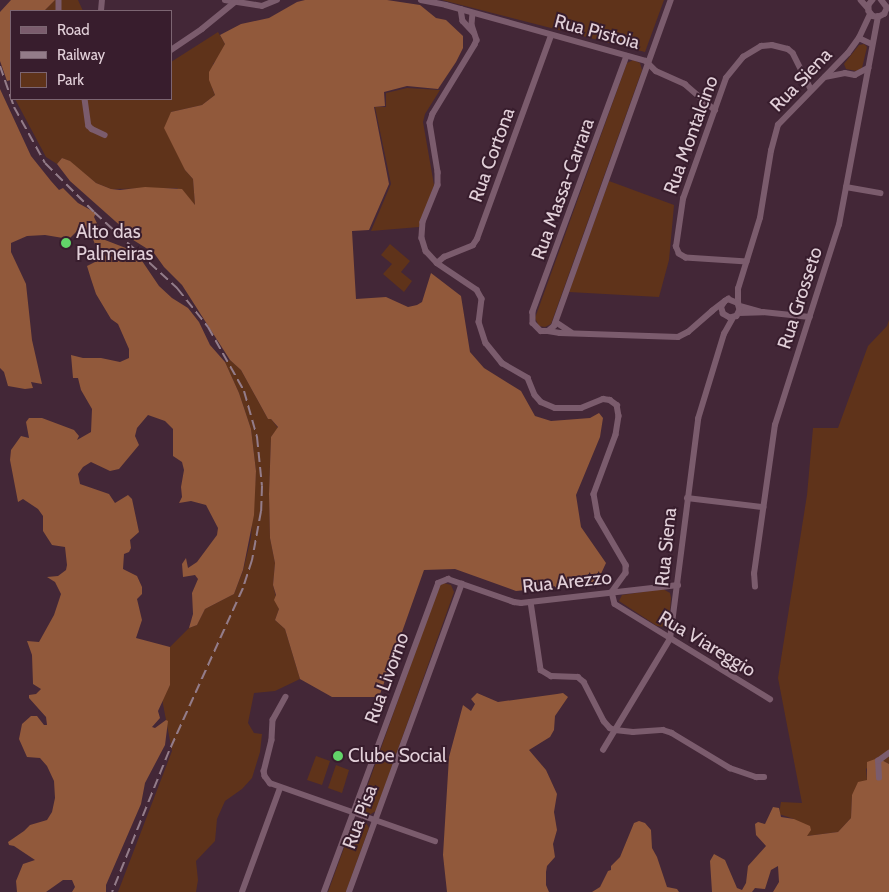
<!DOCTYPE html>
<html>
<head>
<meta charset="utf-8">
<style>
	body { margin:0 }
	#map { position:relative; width:889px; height:892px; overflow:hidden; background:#432737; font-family:Cabin,sans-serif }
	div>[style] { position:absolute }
	.green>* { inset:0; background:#5f331a }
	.forest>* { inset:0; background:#91593b }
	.minor>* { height:5.5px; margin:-2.75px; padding:0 2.75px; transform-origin:2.75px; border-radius:2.75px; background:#7b5c6d }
	.rail>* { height:2px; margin-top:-1px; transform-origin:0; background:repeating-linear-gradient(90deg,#937c89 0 10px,transparent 0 15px) }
	.dots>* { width:14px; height:14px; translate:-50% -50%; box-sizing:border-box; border:2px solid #381d2d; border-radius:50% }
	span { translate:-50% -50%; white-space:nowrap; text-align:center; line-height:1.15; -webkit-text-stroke:4px #381d2d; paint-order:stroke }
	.street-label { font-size:19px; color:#e2d0d9 }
	.poi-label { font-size:19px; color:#e2d0d9 }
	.left { translate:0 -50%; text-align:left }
	.legend { position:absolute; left:10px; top:10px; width:162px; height:90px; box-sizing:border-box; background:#381d2d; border:1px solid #7c6572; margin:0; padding:6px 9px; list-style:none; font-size:15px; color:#e2d0d9 }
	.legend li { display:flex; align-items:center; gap:10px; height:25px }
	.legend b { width:25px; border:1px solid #7c6572 }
</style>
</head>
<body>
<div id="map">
	<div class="green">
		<div style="clip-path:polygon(55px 0,78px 0,83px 11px,44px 11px)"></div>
		<div style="clip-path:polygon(442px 0,664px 0,645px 52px)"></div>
		<div style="clip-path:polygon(218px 32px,225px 44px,219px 57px,213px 64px,212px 88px,215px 95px,202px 105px,171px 112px,185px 170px,193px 179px,195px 205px,177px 188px,111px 189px,96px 183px,69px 161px,62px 158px,57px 164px,46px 157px,15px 99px,171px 99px,171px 62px)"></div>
		<div style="clip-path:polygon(864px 44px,867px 47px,862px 68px,856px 71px,846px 69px,844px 64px,859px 45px)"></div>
		<div style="clip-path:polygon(633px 60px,640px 63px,642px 70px,551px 324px,545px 327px,539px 326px,535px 318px,627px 63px)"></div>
		<div style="clip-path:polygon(407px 88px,440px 90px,425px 114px,423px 122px,434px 185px,419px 227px,371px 231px,391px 184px,375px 107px,386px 107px,386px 93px)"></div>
		<div style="clip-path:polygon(609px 181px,674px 205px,669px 260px,659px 297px,569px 292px)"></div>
		<div style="clip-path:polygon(390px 244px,410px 261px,401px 272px,412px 281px,404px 292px,383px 274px,392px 264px,381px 255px)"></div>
		<div style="clip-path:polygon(889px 320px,889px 764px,878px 758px,866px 769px,867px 780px,852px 795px,851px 818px,838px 832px,807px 836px,794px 819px,779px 814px,781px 802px,802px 803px,778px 678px,807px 495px,813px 428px,838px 428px,868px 346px,887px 326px)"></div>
		<div style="clip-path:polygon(230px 360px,241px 370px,268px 419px,271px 419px,278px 428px,271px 437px,269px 494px,270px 538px,275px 563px,273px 585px,279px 609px,275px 620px,285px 629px,300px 679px,275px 691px,254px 693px,248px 723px,254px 733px,262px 734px,260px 752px,252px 778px,242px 789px,225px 801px,217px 819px,215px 841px,196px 861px,198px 880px,196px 892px,118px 892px,172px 751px,162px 699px,170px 685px,170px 647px,189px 628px,197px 625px,205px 609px,234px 594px,243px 571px,251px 538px,256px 471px,251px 429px,239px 393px,225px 362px)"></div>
		<div style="clip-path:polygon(444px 583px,451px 585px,454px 592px,376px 811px,369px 815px,364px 814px,360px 807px,439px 586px)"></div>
		<div style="clip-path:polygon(663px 589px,670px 593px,671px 598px,669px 622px,664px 627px,657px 626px,619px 601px,622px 595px)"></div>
		<div style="clip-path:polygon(316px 756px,330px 761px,322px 785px,307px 780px)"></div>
		<div style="clip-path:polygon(336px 765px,349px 770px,342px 793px,328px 788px)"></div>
		<div style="clip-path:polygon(357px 820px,365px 821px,369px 828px,346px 892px,328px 892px,353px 823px)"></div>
	</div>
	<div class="forest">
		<div style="clip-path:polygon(11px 0,55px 0,44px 11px,11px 11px,11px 80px,7px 81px,0 61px,0 12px)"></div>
		<div style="clip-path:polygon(305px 0,387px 0,420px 5px,436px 18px,446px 20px,463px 36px,463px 48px,456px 62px,438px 89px,407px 86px,384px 92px,385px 106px,374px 107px,389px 184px,369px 230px,352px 231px,356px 299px,386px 297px,408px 307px,417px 305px,422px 302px,431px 273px,461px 296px,470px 352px,484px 368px,521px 391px,535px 416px,551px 421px,590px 418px,599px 413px,603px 418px,600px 437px,576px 495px,581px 527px,606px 563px,599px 578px,590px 584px,516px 591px,455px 569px,424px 570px,379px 697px,332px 697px,300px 679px,285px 629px,275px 620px,279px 609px,274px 600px,276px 595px,273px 585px,275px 563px,270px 538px,269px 494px,271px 437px,278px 427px,271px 419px,268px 419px,241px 370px,230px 360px,182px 285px,164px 267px,154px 253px,130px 238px,124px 229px,70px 181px,57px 164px,62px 158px,70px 161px,96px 183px,111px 189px,120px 190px,145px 187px,182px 189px,195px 205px,193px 179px,185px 170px,164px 128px,171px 112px,202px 105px,215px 95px,209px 80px,209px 72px,225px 44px,220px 35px,241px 24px,269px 18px,297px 2px)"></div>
		<div style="clip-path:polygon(0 89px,31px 156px,51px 181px,59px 190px,63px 188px,78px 203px,96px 213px,94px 217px,105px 240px,131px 250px,138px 255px,159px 286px,172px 298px,188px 308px,199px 322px,210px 345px,225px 362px,239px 393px,251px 429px,256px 471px,254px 515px,243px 570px,234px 594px,205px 609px,197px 625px,189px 628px,193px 614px,192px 593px,198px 579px,195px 575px,183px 577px,182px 564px,186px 558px,188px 568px,197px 562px,217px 535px,218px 528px,206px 505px,191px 501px,179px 503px,182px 497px,181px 487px,184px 470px,182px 462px,173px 456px,173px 429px,165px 421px,148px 415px,137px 428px,135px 436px,139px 445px,119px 469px,110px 471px,91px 462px,83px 467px,78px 474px,80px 484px,109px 494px,115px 503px,128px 495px,132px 499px,139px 532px,130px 540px,131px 548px,129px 552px,124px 554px,123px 569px,137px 576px,142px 587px,142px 594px,137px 599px,142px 620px,136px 638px,170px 647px,170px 685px,158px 711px,160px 718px,152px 727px,155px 728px,166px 720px,168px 721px,165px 745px,145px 783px,141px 804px,106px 885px,106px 892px,72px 892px,75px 887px,72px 880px,63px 880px,46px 892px,17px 892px,16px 881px,23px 864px,35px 860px,14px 846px,9px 845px,8px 842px,24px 831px,30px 825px,47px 820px,52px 812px,55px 798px,54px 781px,47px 766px,40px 758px,27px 757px,19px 739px,22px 724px,31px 716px,37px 716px,44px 725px,47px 725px,46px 717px,29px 698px,29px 695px,36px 694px,41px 689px,33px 684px,32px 655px,27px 641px,39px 642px,54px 615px,61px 594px,55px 582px,47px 577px,58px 576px,66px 570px,67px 565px,65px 547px,52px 545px,43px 531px,43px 516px,38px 509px,23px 499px,18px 502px,10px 460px,11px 450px,21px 436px,29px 438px,26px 422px,29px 418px,42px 418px,74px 430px,79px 436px,77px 440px,91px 432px,92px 409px,81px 390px,78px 378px,73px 378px,71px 355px,83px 358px,101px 358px,120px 362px,129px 358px,129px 349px,118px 324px,111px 319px,96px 294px,91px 279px,87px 266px,95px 262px,97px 258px,97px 249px,90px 232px,78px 230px,69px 239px,45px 235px,27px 236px,11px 243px,11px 252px,26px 284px,32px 340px,42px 384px,31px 382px,33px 388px,25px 389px,8px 386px,4px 372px,0 368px)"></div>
		<div style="clip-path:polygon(477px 693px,498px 702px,557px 694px,563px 693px,568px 697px,555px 716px,554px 730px,550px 737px,529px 750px,546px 770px,557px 794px,554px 812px,557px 830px,553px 844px,555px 857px,547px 866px,546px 872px,546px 885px,549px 892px,447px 892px,443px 855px,449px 757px,463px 705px,471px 711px,475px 704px,471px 699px)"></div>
		<div style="clip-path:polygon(878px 758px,889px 764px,889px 892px,773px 892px,779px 882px,778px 866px,771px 870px,765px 889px,755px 888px,752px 892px,712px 892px,710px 861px,714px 854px,725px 860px,737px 888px,742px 890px,746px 883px,748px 866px,766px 846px,756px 835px,755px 824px,758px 822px,765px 824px,773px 807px,779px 808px,781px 817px,794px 819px,810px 826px,811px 830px,807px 836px,838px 832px,851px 818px,852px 795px,858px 782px,867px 780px,867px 762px)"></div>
		<div style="clip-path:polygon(639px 821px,645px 823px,651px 830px,652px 848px,657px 857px,667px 887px,677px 889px,679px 892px,592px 892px,600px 887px,608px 871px,611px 870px,611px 866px,620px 857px,634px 823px)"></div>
	</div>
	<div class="minor">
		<div style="left:59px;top:0;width:11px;rotate:90deg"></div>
		<div style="left:225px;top:0;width:37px;rotate:9deg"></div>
		<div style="left:262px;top:6px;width:16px;rotate:-22deg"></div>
		<div style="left:421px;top:0;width:25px;rotate:11deg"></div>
		<div style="left:446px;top:5px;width:208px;rotate:15.6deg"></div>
		<div style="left:646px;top:61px;width:14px;rotate:45deg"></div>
		<div style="left:656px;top:71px;width:32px;rotate:24deg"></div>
		<div style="left:685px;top:84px;width:40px;rotate:41deg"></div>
		<div style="left:861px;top:0;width:11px;rotate:49deg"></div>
		<div style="left:873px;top:0;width:6px;rotate:129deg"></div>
		<div style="left:869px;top:5px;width:6px;rotate:90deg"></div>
		<div style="left:869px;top:11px;width:6px;rotate:51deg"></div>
		<div style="left:873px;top:16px;width:5px;rotate:11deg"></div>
		<div style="left:878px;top:17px;width:7px;rotate:-27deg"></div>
		<div style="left:884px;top:14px;width:7px;rotate:-63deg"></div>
		<div style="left:887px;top:8px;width:10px;rotate:-127deg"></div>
		<div style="left:461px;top:9px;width:12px;rotate:81deg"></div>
		<div style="left:463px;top:21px;width:16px;rotate:47deg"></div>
		<div style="left:101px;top:11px;width:11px;rotate:-85deg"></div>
		<div style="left:473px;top:13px;width:12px;rotate:95deg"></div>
		<div style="left:472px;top:25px;width:16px;rotate:72deg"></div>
		<div style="left:477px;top:40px;width:5px;rotate:112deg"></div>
		<div style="left:475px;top:45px;width:81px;rotate:121.3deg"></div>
		<div style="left:433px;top:114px;width:9px;rotate:108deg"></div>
		<div style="left:430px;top:123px;width:50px;rotate:80.7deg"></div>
		<div style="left:438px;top:172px;width:13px;rotate:90deg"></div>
		<div style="left:438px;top:185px;width:40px;rotate:112deg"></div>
		<div style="left:423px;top:222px;width:16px;rotate:94deg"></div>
		<div style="left:422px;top:238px;width:14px;rotate:73deg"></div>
		<div style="left:426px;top:251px;width:16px;rotate:47deg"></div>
		<div style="left:437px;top:263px;width:48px;rotate:34deg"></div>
		<div style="left:477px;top:290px;width:10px;rotate:61deg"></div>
		<div style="left:482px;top:299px;width:23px;rotate:97deg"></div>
		<div style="left:479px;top:322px;width:22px;rotate:72deg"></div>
		<div style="left:486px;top:343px;width:26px;rotate:51deg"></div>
		<div style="left:502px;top:363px;width:30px;rotate:30deg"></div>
		<div style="left:528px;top:378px;width:18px;rotate:68deg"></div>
		<div style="left:535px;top:395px;width:9px;rotate:49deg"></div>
		<div style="left:541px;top:402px;width:15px;rotate:23deg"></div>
		<div style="left:555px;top:408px;width:26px"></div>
		<div style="left:581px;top:408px;width:24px;rotate:-22deg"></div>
		<div style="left:603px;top:399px;width:7px;rotate:8deg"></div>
		<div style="left:610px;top:400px;width:9px;rotate:36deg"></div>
		<div style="left:617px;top:405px;width:11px;rotate:80deg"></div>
		<div style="left:619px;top:416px;width:19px;rotate:99deg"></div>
		<div style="left:616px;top:435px;width:63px;rotate:110.4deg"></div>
		<div style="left:594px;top:494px;width:23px;rotate:80deg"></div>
		<div style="left:598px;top:517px;width:56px;rotate:59.7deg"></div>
		<div style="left:626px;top:565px;width:8px;rotate:90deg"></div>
		<div style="left:626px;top:573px;width:24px;rotate:126deg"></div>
		<div style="left:612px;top:592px;width:12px;rotate:76deg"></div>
		<div style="left:615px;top:604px;width:182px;rotate:31.5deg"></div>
		<div style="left:859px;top:38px;width:14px;rotate:25deg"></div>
		<div style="left:171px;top:50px;width:37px;rotate:-34deg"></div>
		<div style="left:202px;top:29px;width:43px;rotate:-39.3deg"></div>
		<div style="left:627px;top:56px;width:273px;rotate:110.2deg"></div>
		<div style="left:533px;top:312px;width:11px;rotate:90deg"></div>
		<div style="left:533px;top:323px;width:11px;rotate:45deg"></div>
		<div style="left:541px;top:331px;width:7px"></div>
		<div style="left:548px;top:331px;width:8px;rotate:-40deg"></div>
		<div style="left:554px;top:326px;width:346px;rotate:-70.3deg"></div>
		<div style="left:825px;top:77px;width:20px;rotate:-11deg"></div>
		<div style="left:845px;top:73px;width:10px;rotate:11deg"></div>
		<div style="left:855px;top:75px;width:15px;rotate:-28deg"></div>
		<div style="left:85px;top:99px;width:27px;rotate:82deg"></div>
		<div style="left:89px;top:126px;width:4px;rotate:45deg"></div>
		<div style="left:92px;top:129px;width:14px;rotate:25deg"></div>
		<div style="left:846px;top:187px;width:35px;rotate:10deg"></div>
		<div style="left:747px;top:262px;width:61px;rotate:-176.2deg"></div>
		<div style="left:686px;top:258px;width:8px;rotate:-150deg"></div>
		<div style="left:679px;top:254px;width:8px;rotate:-113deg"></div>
		<div style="left:676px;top:247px;width:49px;rotate:-81.7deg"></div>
		<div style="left:683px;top:199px;width:128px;rotate:-70.4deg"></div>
		<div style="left:726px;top:78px;width:27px;rotate:-51deg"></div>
		<div style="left:743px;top:57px;width:21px;rotate:-31deg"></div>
		<div style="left:761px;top:46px;width:11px;rotate:-5deg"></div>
		<div style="left:772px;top:45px;width:16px;rotate:14deg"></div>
		<div style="left:788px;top:49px;width:6px;rotate:39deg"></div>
		<div style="left:793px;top:53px;width:40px;rotate:63.4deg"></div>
		<div style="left:437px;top:263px;width:9px;rotate:-41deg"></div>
		<div style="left:444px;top:257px;width:31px;rotate:-22deg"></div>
		<div style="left:473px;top:245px;width:7px;rotate:-56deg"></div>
		<div style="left:477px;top:239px;width:216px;rotate:-70deg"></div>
		<div style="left:738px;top:303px;width:14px;rotate:-90deg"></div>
		<div style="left:738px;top:289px;width:74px;rotate:-72.8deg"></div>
		<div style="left:760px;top:218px;width:68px;rotate:-80.7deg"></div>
		<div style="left:771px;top:151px;width:27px;rotate:-75deg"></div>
		<div style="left:778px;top:125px;width:100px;rotate:-45.8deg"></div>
		<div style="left:848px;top:53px;width:19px;rotate:-54deg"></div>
		<div style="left:859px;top:38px;width:26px;rotate:-65deg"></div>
		<div style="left:740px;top:306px;width:20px;rotate:15deg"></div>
		<div style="left:739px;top:313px;width:24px;rotate:-2deg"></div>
		<div style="left:763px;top:312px;width:47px;rotate:6.1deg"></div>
		<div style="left:556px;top:322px;width:18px;rotate:34deg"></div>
		<div style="left:548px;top:331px;width:12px;rotate:9deg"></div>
		<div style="left:560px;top:333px;width:118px;rotate:1.9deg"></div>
		<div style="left:678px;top:337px;width:11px;rotate:-27deg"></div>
		<div style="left:688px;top:332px;width:32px;rotate:-41deg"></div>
		<div style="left:712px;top:311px;width:16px;rotate:-38deg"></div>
		<div style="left:725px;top:301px;width:4px;rotate:-34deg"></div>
		<div style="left:728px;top:299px;width:11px;rotate:22deg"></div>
		<div style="left:738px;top:303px;width:7px;rotate:74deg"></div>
		<div style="left:740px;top:310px;width:7px;rotate:117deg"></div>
		<div style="left:737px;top:316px;width:7px;rotate:164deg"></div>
		<div style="left:730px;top:318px;width:8px;rotate:-150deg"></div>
		<div style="left:723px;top:314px;width:7px;rotate:-106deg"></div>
		<div style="left:721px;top:307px;width:7px;rotate:-56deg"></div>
		<div style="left:687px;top:498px;width:77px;rotate:6.8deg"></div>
		<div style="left:755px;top:587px;width:13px;rotate:-94deg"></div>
		<div style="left:754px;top:574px;width:150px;rotate:-82deg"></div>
		<div style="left:775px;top:425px;width:210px;rotate:-72.3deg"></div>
		<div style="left:839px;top:225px;width:212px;rotate:-79.4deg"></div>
		<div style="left:531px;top:602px;width:69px;rotate:81.6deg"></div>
		<div style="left:541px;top:670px;width:12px;rotate:31deg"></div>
		<div style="left:551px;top:676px;width:27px;rotate:2deg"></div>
		<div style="left:578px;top:677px;width:8px;rotate:40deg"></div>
		<div style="left:584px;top:682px;width:44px;rotate:62.9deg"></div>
		<div style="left:604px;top:721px;width:9px;rotate:49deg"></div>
		<div style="left:610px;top:728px;width:5px;rotate:22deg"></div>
		<div style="left:615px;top:730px;width:18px;rotate:6deg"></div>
		<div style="left:633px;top:732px;width:30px;rotate:-4deg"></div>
		<div style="left:663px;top:730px;width:9px;rotate:18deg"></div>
		<div style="left:672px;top:733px;width:68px;rotate:31.1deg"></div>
		<div style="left:730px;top:768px;width:28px;rotate:19deg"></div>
		<div style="left:756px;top:777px;width:8px"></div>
		<div style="left:286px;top:697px;width:26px;rotate:119deg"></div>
		<div style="left:273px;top:720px;width:20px;rotate:93deg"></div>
		<div style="left:272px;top:740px;width:32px;rotate:104deg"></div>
		<div style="left:264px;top:771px;width:5px;rotate:79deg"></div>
		<div style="left:265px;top:776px;width:9px;rotate:54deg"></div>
		<div style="left:270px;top:783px;width:175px;rotate:19.4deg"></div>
		<div style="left:603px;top:750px;width:130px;rotate:-58.9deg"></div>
		<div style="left:670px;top:639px;width:222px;rotate:-82.7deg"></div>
		<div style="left:698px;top:419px;width:89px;rotate:-73deg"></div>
		<div style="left:724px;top:334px;width:18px;rotate:-61deg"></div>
		<div style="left:879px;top:778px;width:17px;rotate:-93deg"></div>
		<div style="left:878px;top:761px;width:14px;rotate:-36deg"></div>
		<div style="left:242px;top:892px;width:111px;rotate:-69.9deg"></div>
		<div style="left:324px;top:892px;width:329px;rotate:-69.7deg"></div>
		<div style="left:438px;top:583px;width:11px;rotate:-22deg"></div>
		<div style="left:448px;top:579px;width:70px;rotate:19.2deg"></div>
		<div style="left:514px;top:602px;width:7px;rotate:8deg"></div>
		<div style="left:521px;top:603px;width:158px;rotate:-6.5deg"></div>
		<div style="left:349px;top:892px;width:328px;rotate:-69.9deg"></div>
	</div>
	<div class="rail">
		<div style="left:0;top:66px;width:43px;rotate:71.1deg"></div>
		<div style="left:14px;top:107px;width:64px;rotate:61deg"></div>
		<div style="left:45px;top:163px;width:69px;rotate:45deg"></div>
		<div style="left:94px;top:212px;width:113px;rotate:42.5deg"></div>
		<div style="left:177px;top:288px;width:50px;rotate:51.5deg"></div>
		<div style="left:208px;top:327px;width:73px;rotate:60.6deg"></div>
		<div style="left:244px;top:391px;width:48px;rotate:74.2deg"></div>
		<div style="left:257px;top:437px;width:49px;rotate:84.2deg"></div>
		<div style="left:262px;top:486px;width:25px;rotate:92deg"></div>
		<div style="left:261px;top:511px;width:50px;rotate:100.4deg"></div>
		<div style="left:252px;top:560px;width:29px;rotate:108deg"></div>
		<div style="left:243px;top:588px;width:179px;rotate:114.4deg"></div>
		<div style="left:169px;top:751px;width:152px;rotate:112deg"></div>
	</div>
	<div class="dots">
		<div style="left:66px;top:243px;background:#62d469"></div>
		<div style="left:338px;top:756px;background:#62d469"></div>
	</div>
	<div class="street-label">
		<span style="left:597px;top:32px;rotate:15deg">Rua Pistoia</span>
		<span style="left:801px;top:80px;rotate:-46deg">Rua Siena</span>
		<span style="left:691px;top:135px;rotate:-70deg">Rua Montalcino</span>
		<span style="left:492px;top:155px;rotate:-70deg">Rua Cortona</span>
		<span style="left:563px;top:189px;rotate:-70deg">Rua Massa-Carrara</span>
		<span style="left:800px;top:298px;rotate:-72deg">Rua Grosseto</span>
		<span style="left:666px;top:547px;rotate:-84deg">Rua Siena</span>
		<span style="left:567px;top:582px;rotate:-6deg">Rua Arezzo</span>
		<span style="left:707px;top:644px;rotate:31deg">Rua Viareggio</span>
		<span style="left:387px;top:678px;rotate:-70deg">Rua Livorno</span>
		<span style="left:360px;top:817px;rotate:-70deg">Rua Pisa</span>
	</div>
	<div class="poi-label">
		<span class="left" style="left:76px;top:243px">Alto das<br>Palmeiras</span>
		<span class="left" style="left:348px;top:756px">Clube Social</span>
	</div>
	<ul class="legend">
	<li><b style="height:6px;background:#7b5c6d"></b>Road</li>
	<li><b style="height:6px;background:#937c89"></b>Railway</li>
	<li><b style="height:14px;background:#5f331a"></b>Park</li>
	</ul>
</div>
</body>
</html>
